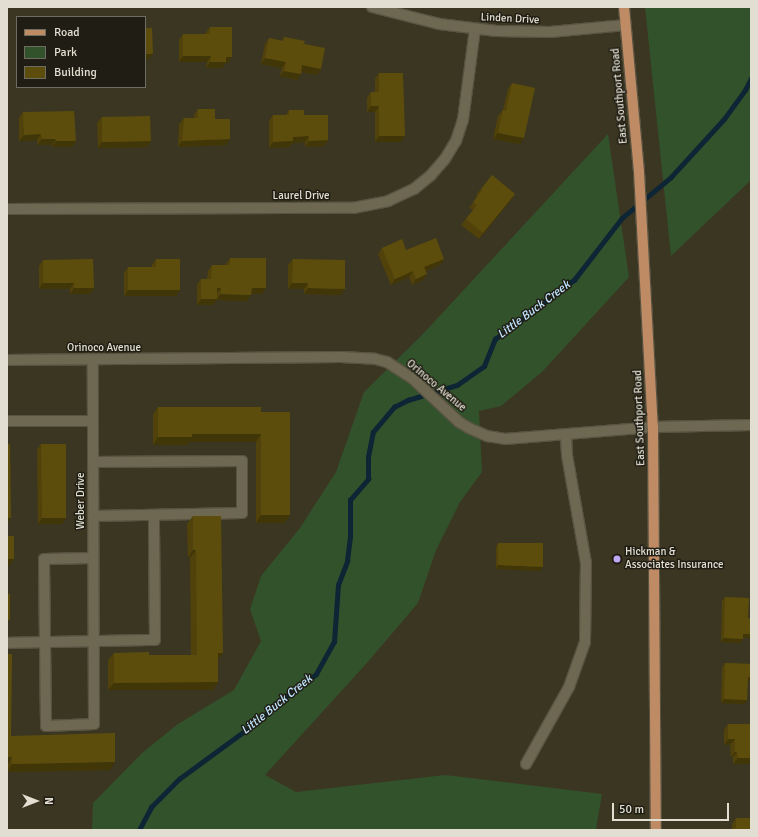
<!DOCTYPE html>
<html>
<head>
<meta charset="utf-8">
<style>
	body { margin:0 }
	#map { position:relative; width:758px; height:837px; overflow:hidden; background:#3b3621; font-family:Signika,sans-serif }
	div>[style] { position:absolute }
	.green>* { inset:0; background:#32522b }
	.stream>* { height:4.5px; margin:-2.25px; padding:0 2.25px; transform-origin:2.25px; border-radius:2.25px; background:#0d2534 }
	.roads { filter:drop-shadow(1px 0 #585341) drop-shadow(-1px 0 #585341) drop-shadow(0 1px #585341) drop-shadow(0 -1px #585341) }
	.minor>* { height:10px; margin:-5px; padding:0 5px; transform-origin:5px; border-radius:5px; background:#6e6852 }
	.major>* { height:10px; margin:-5px; padding:0 5px; transform-origin:5px; border-radius:5px; background:#be8b65 }
	.wall>* { inset:0; background:#50420a }
	.shaded-wall>* { inset:0; background:#413608 }
	.building>* { inset:0; background:#5d4d0c }
	.dots>* { width:11px; height:11px; translate:-50% -50%; box-sizing:border-box; border:2px solid #201d14; border-radius:50% }
	span { translate:-50% -50%; white-space:nowrap; text-align:center; line-height:1.15; -webkit-text-stroke:3px #201d14; paint-order:stroke }
	.street-label { font-size:11px; color:#e2dfd2 }
	.poi-label { font-size:11px; color:#e2dfd2 }
	.left { translate:0 -50%; text-align:left }
	.water-label { font-size:12px; color:#bfe5ff; font-style:italic }
	.frame { position:absolute; inset:0; border:8px solid #e2dfd2; pointer-events:none }
	.legend { position:absolute; left:16px; top:16px; width:130px; height:72px; box-sizing:border-box; background:#201d14; border:1px solid #6e6b60; margin:0; padding:5px 7px; list-style:none; font-size:12px; color:#e2dfd2 }
	.legend li { display:flex; align-items:center; gap:8px; height:20px }
	.legend b { width:20px; border:1px solid #6e6b60 }
	.north { position:absolute; left:16px; top:781px; width:40px; height:40px; -webkit-text-stroke:3px #201d14; paint-order:stroke; rotate:90deg; font-size:11px; font-weight:700; line-height:16px; text-align:center; color:#e2dfd2 }
	.north::after { content:''; display:block; margin:auto; width:14px; height:18px; background:#e2dfd2; clip-path:polygon(50% 0,100% 100%,50% 72%,0 100%) }
	.scale { position:absolute; left:612px; top:803px; width:117px; height:18px; box-sizing:border-box; border:2px solid #e2dfd2; border-top:0; padding-left:5px; font-size:12px; line-height:14px; white-space:nowrap; color:#e2dfd2; -webkit-text-stroke:3px #201d14; paint-order:stroke }
</style>
</head>
<body>
<div id="map">
	<div class="green">
		<div style="clip-path:polygon(645px 7px,751px 7px,751px 180px,671px 256px)"></div>
		<div style="clip-path:polygon(608px 134px,629px 277px,542px 372px,501px 406px,479px 411px,482px 472px,460px 502px,436px 550px,418px 603px,366px 664px,265px 775px,296px 792px,445px 775px,602px 794px,596px 829px,92px 830px,93px 803px,142px 753px,178px 724px,234px 690px,261px 641px,250px 609px,261px 576px,300px 528px,336px 472px,364px 392px,422px 335px)"></div>
	</div>
	<div class="stream">
		<div style="left:139px;top:830px;width:26px;rotate:-62deg"></div>
		<div style="left:151px;top:807px;width:40px;rotate:-45deg"></div>
		<div style="left:179px;top:779px;width:97px;rotate:-36.2deg"></div>
		<div style="left:257px;top:722px;width:39px;rotate:-42deg"></div>
		<div style="left:286px;top:696px;width:37px;rotate:-36deg"></div>
		<div style="left:316px;top:674px;width:37px;rotate:-61deg"></div>
		<div style="left:334px;top:642px;width:57px;rotate:-86deg"></div>
		<div style="left:338px;top:585px;width:26px;rotate:-69deg"></div>
		<div style="left:347px;top:561px;width:24px;rotate:-83deg"></div>
		<div style="left:350px;top:537px;width:37px;rotate:-90deg"></div>
		<div style="left:350px;top:500px;width:28px;rotate:-49deg"></div>
		<div style="left:368px;top:479px;width:22px;rotate:-90deg"></div>
		<div style="left:368px;top:457px;width:25px;rotate:-79deg"></div>
		<div style="left:373px;top:432px;width:33px;rotate:-50deg"></div>
		<div style="left:394px;top:407px;width:16px;rotate:-27deg"></div>
		<div style="left:408px;top:400px;width:51px;rotate:-17deg"></div>
		<div style="left:457px;top:385px;width:33px;rotate:-35deg"></div>
		<div style="left:484px;top:366px;width:29px;rotate:-68deg"></div>
		<div style="left:495px;top:339px;width:99px;rotate:-36.8deg"></div>
		<div style="left:574px;top:280px;width:78px;rotate:-52.3deg"></div>
		<div style="left:622px;top:218px;width:64px;rotate:-39.9deg"></div>
		<div style="left:671px;top:177px;width:79px;rotate:-47.6deg"></div>
		<div style="left:724px;top:119px;width:36px;rotate:-54deg"></div>
		<div style="left:745px;top:90px;width:13px;rotate:-63deg"></div>
	</div>
	<div class="roads">
		<div class="minor">
			<div style="left:372px;top:7px;width:69px;rotate:14.2deg"></div>
			<div style="left:439px;top:24px;width:58px;rotate:6.9deg"></div>
			<div style="left:497px;top:31px;width:53px;rotate:1.1deg"></div>
			<div style="left:550px;top:32px;width:76px;rotate:-5.3deg"></div>
			<div style="left:7px;top:209px;width:346px;rotate:-0.2deg"></div>
			<div style="left:353px;top:208px;width:36px;rotate:-11deg"></div>
			<div style="left:388px;top:201px;width:29px;rotate:-25deg"></div>
			<div style="left:414px;top:189px;width:22px;rotate:-39deg"></div>
			<div style="left:431px;top:175px;width:21px;rotate:-49deg"></div>
			<div style="left:445px;top:159px;width:21px;rotate:-59deg"></div>
			<div style="left:456px;top:141px;width:22px;rotate:-72deg"></div>
			<div style="left:463px;top:120px;width:92px;rotate:-82.5deg"></div>
			<div style="left:7px;top:360px;width:334px;rotate:-0.5deg"></div>
			<div style="left:341px;top:357px;width:34px;rotate:3deg"></div>
			<div style="left:375px;top:359px;width:12px;rotate:14deg"></div>
			<div style="left:387px;top:362px;width:30px;rotate:33deg"></div>
			<div style="left:412px;top:378px;width:64px;rotate:43.1deg"></div>
			<div style="left:459px;top:422px;width:12px;rotate:31deg"></div>
			<div style="left:469px;top:428px;width:20px;rotate:24deg"></div>
			<div style="left:487px;top:436px;width:18px;rotate:9deg"></div>
			<div style="left:505px;top:439px;width:148px;rotate:-4.6deg"></div>
			<div style="left:653px;top:427px;width:98px;rotate:-1.2deg"></div>
			<div style="left:7px;top:421px;width:86px"></div>
			<div style="left:93px;top:462px;width:149px;rotate:-0.4deg"></div>
			<div style="left:242px;top:461px;width:52px;rotate:90deg"></div>
			<div style="left:242px;top:513px;width:149px;rotate:178.8deg"></div>
			<div style="left:93px;top:558px;width:49px;rotate:178.8deg"></div>
			<div style="left:44px;top:559px;width:167px;rotate:89.3deg"></div>
			<div style="left:46px;top:726px;width:48px;rotate:-2.4deg"></div>
			<div style="left:94px;top:724px;width:364px;rotate:-90.2deg"></div>
			<div style="left:7px;top:643px;width:148px;rotate:-1.2deg"></div>
			<div style="left:155px;top:640px;width:125px;rotate:-90.5deg"></div>
			<div style="left:526px;top:764px;width:88px;rotate:-60.8deg"></div>
			<div style="left:569px;top:687px;width:48px;rotate:-70.4deg"></div>
			<div style="left:585px;top:642px;width:79px;rotate:-89.3deg"></div>
			<div style="left:586px;top:563px;width:110px;rotate:-100deg"></div>
			<div style="left:567px;top:455px;width:20px;rotate:-93deg"></div>
		</div>
		<div class="major">
			<div style="left:624px;top:7px;width:166px;rotate:84.8deg"></div>
			<div style="left:639px;top:172px;width:255px;rotate:86.9deg"></div>
			<div style="left:653px;top:427px;width:403px;rotate:89.6deg"></div>
		</div>
	</div>
	<div class="wall">
		<div style="clip-path:polygon(210px 27px,228px 63px,226px 63px,222px 68px,206px 68px,207px 62px,179px 62px,179px 40px,183px 34px,205px 34px)"></div>
		<div style="clip-path:polygon(284px 37px,304px 44px,321px 69px,317px 75px,301px 72px,297px 80px,280px 76px,282px 68px,261px 64px,265px 44px,269px 38px,282px 41px)"></div>
		<div style="clip-path:polygon(379px 73px,401px 142px,375px 142px,375px 112px,367px 112px,367px 98px,371px 92px,375px 92px,375px 79px)"></div>
		<div style="clip-path:polygon(512px 83px,520px 144px,493px 139px,498px 116px,503px 110px,508px 89px)"></div>
		<div style="clip-path:polygon(198px 109px,215px 119px,226px 145px,178px 147px,179px 124px,184px 118px,194px 118px,194px 115px)"></div>
		<div style="clip-path:polygon(289px 110px,304px 115px,328px 140px,324px 146px,305px 147px,305px 142px,293px 143px,289px 147px,269px 148px,269px 121px,273px 115px,286px 115px)"></div>
		<div style="clip-path:polygon(23px 112px,76px 141px,72px 147px,52px 147px,52px 145px,37px 145px,37px 140px,19px 141px,19px 118px)"></div>
		<div style="clip-path:polygon(102px 117px,151px 141px,147px 147px,98px 148px,97px 123px)"></div>
		<div style="clip-path:polygon(481px 189px,515px 194px,479px 239px,461px 225px,473px 210px,469px 208px,478px 196px,476px 195px)"></div>
		<div style="clip-path:polygon(382px 248px,406px 250px,444px 259px,440px 265px,426px 271px,423px 280px,412px 285px,409px 277px,391px 285px,378px 254px)"></div>
		<div style="clip-path:polygon(230px 258px,262px 294px,251px 294px,247px 301px,216px 300px,213px 305px,197px 305px,197px 285px,201px 279px,207px 279px,208px 271px,212px 265px,226px 265px,226px 264px)"></div>
		<div style="clip-path:polygon(156px 259px,180px 290px,176px 296px,124px 296px,124px 273px,128px 267px,152px 267px,152px 265px)"></div>
		<div style="clip-path:polygon(293px 259px,341px 295px,304px 294px,304px 289px,288px 289px,288px 265px)"></div>
		<div style="clip-path:polygon(43px 260px,94px 288px,90px 294px,70px 294px,70px 289px,39px 289px,39px 266px)"></div>
		<div style="clip-path:polygon(158px 407px,261px 412px,290px 515px,284px 523px,256px 523px,256px 442px,189px 442px,187px 445px,153px 445px,153px 414px)"></div>
		<div style="clip-path:polygon(41px 444px,62px 524px,38px 524px,37px 450px)"></div>
		<div style="clip-path:polygon(193px 516px,218px 660px,218px 682px,213px 690px,108px 690px,108px 660px,114px 653px,149px 655px,191px 655px,190px 558px,188px 558px,187px 524px)"></div>
		<div style="clip-path:polygon(498px 543px,540px 571px,496px 569px,496px 547px)"></div>
		<div style="clip-path:polygon(725px 597px,748px 618px,751px 618px,751px 638px,743px 638px,743px 639px,740px 643px,721px 642px,722px 601px)"></div>
		<div style="clip-path:polygon(7px 654px,11px 736px,110px 770px,7px 772px)"></div>
		<div style="clip-path:polygon(725px 663px,751px 664px,751px 681px,747px 681px,747px 700px,744px 704px,721px 703px,722px 667px)"></div>
		<div style="clip-path:polygon(728px 724px,751px 724px,751px 764px,733px 764px,733px 757px,731px 757px,730px 745px,724px 745px,724px 730px)"></div>
		<div style="clip-path:polygon(736px 818px,751px 830px,731px 830px,732px 829px,732px 824px)"></div>
	</div>
	<div class="shaded-wall">
		<div style="clip-path:polygon(145px 54px,153px 54px,148px 60px,145px 60px)"></div>
		<div style="clip-path:polygon(183px 56px,211px 56px,207px 62px,179px 62px)"></div>
		<div style="clip-path:polygon(226px 57px,232px 57px,228px 63px,226px 63px,222px 68px,206px 68px,210px 62px)"></div>
		<div style="clip-path:polygon(265px 58px,286px 62px,282px 68px,261px 64px)"></div>
		<div style="clip-path:polygon(302px 65px,321px 69px,317px 75px,298px 71px)"></div>
		<div style="clip-path:polygon(284px 71px,301px 74px,297px 80px,280px 76px)"></div>
		<div style="clip-path:polygon(371px 106px,379px 106px,375px 112px,367px 112px)"></div>
		<div style="clip-path:polygon(498px 133px,524px 138px,520px 144px,493px 139px)"></div>
		<div style="clip-path:polygon(41px 134px,37px 140px,19px 141px,24px 135px)"></div>
		<div style="clip-path:polygon(309px 136px,305px 142px,293px 143px,289px 147px,269px 148px,273px 142px,293px 137px)"></div>
		<div style="clip-path:polygon(379px 136px,405px 136px,401px 142px,375px 142px)"></div>
		<div style="clip-path:polygon(42px 139px,56px 139px,52px 145px,37px 145px)"></div>
		<div style="clip-path:polygon(230px 139px,226px 145px,178px 147px,182px 141px)"></div>
		<div style="clip-path:polygon(328px 140px,324px 146px,305px 147px,309px 141px)"></div>
		<div style="clip-path:polygon(56px 141px,76px 141px,72px 147px,52px 147px)"></div>
		<div style="clip-path:polygon(151px 141px,147px 147px,98px 148px,102px 142px)"></div>
		<div style="clip-path:polygon(515px 194px,511px 200px,479px 239px,483px 233px)"></div>
		<div style="clip-path:polygon(444px 259px,440px 265px,420px 273px,424px 267px)"></div>
		<div style="clip-path:polygon(413px 271px,409px 277px,391px 285px,395px 279px)"></div>
		<div style="clip-path:polygon(427px 274px,423px 280px,412px 285px,416px 279px)"></div>
		<div style="clip-path:polygon(43px 283px,74px 283px,70px 289px,39px 289px)"></div>
		<div style="clip-path:polygon(292px 283px,308px 283px,304px 289px,288px 289px)"></div>
		<div style="clip-path:polygon(74px 288px,94px 288px,90px 294px,70px 294px)"></div>
		<div style="clip-path:polygon(217px 288px,221px 288px,216px 294px)"></div>
		<div style="clip-path:polygon(252px 288px,266px 288px,262px 294px,247px 294px)"></div>
		<div style="clip-path:polygon(308px 288px,345px 289px,341px 295px,304px 294px)"></div>
		<div style="clip-path:polygon(128px 290px,180px 290px,176px 296px,124px 296px)"></div>
		<div style="clip-path:polygon(221px 294px,251px 295px,247px 301px,216px 300px)"></div>
		<div style="clip-path:polygon(201px 299px,217px 299px,213px 305px,197px 305px)"></div>
		<div style="clip-path:polygon(192px 434px,261px 434px,256px 442px,189px 442px,187px 445px,153px 445px,158px 437px)"></div>
		<div style="clip-path:polygon(261px 515px,290px 515px,284px 523px,256px 523px)"></div>
		<div style="clip-path:polygon(7px 518px,11px 518px,7px 524px)"></div>
		<div style="clip-path:polygon(42px 518px,66px 518px,62px 524px,38px 524px)"></div>
		<div style="clip-path:polygon(193px 550px,196px 550px,190px 558px,188px 558px)"></div>
		<div style="clip-path:polygon(7px 559px,14px 559px,7px 569px)"></div>
		<div style="clip-path:polygon(498px 565px,543px 567px,540px 571px,496px 569px)"></div>
		<div style="clip-path:polygon(743px 634px,751px 634px,751px 638px,740px 638px)"></div>
		<div style="clip-path:polygon(724px 638px,743px 639px,740px 643px,721px 642px)"></div>
		<div style="clip-path:polygon(218px 653px,223px 653px,217px 661px)"></div>
		<div style="clip-path:polygon(748px 677px,751px 677px,751px 681px,745px 681px)"></div>
		<div style="clip-path:polygon(218px 682px,213px 690px,108px 690px,114px 683px)"></div>
		<div style="clip-path:polygon(724px 699px,747px 700px,744px 704px,721px 703px)"></div>
		<div style="clip-path:polygon(728px 739px,735px 739px,730px 745px,724px 745px)"></div>
		<div style="clip-path:polygon(735px 752px,737px 752px,733px 757px,731px 757px)"></div>
		<div style="clip-path:polygon(7px 757px,12px 757px,7px 765px)"></div>
		<div style="clip-path:polygon(738px 758px,751px 758px,751px 764px,733px 764px)"></div>
		<div style="clip-path:polygon(115px 762px,110px 770px,7px 772px,12px 764px)"></div>
	</div>
	<div class="building">
		<div style="clip-path:polygon(210px 27px,232px 27px,232px 57px,226px 57px,226px 62px,210px 62px,211px 56px,183px 56px,183px 34px,210px 34px)"></div>
		<div style="clip-path:polygon(145px 28px,152px 28px,153px 54px,145px 54px)"></div>
		<div style="clip-path:polygon(284px 37px,305px 41px,304px 44px,325px 48px,321px 69px,302px 65px,301px 74px,284px 71px,286px 62px,265px 58px,269px 38px,283px 41px)"></div>
		<div style="clip-path:polygon(379px 73px,403px 73px,405px 136px,379px 136px,379px 106px,371px 106px,371px 92px,379px 92px)"></div>
		<div style="clip-path:polygon(512px 83px,535px 88px,524px 138px,498px 133px,503px 110px,506px 111px)"></div>
		<div style="clip-path:polygon(198px 109px,215px 109px,215px 119px,230px 119px,230px 139px,182px 141px,184px 118px,198px 118px)"></div>
		<div style="clip-path:polygon(289px 110px,304px 110px,304px 115px,328px 115px,328px 140px,309px 141px,309px 136px,293px 137px,293px 141px,273px 142px,273px 115px,289px 115px)"></div>
		<div style="clip-path:polygon(74px 111px,76px 141px,56px 141px,56px 139px,42px 139px,41px 134px,24px 135px,23px 112px)"></div>
		<div style="clip-path:polygon(150px 116px,151px 141px,102px 142px,102px 117px)"></div>
		<div style="clip-path:polygon(492px 175px,515px 194px,483px 233px,466px 219px,477px 205px,473px 202px,482px 190px,481px 189px)"></div>
		<div style="clip-path:polygon(436px 238px,444px 259px,424px 267px,427px 274px,416px 279px,413px 271px,395px 279px,382px 248px,402px 239px,406px 250px)"></div>
		<div style="clip-path:polygon(230px 258px,266px 258px,266px 288px,252px 288px,251px 295px,221px 294px,221px 288px,217px 288px,217px 299px,201px 299px,201px 279px,211px 279px,212px 265px,230px 265px)"></div>
		<div style="clip-path:polygon(7px 259px,8px 259px,8px 289px,7px 289px)"></div>
		<div style="clip-path:polygon(93px 259px,94px 288px,74px 288px,74px 283px,43px 283px,43px 260px)"></div>
		<div style="clip-path:polygon(156px 259px,180px 259px,180px 290px,128px 290px,128px 267px,156px 267px)"></div>
		<div style="clip-path:polygon(293px 259px,345px 260px,345px 289px,308px 288px,308px 283px,292px 283px)"></div>
		<div style="clip-path:polygon(158px 407px,261px 407px,261px 412px,290px 412px,290px 515px,261px 515px,261px 434px,192px 434px,192px 437px,158px 437px)"></div>
		<div style="clip-path:polygon(7px 444px,10px 444px,11px 518px,7px 518px)"></div>
		<div style="clip-path:polygon(41px 444px,66px 444px,66px 518px,42px 518px)"></div>
		<div style="clip-path:polygon(193px 516px,221px 516px,223px 653px,218px 653px,218px 682px,114px 683px,114px 653px,149px 652px,149px 655px,197px 655px,196px 550px,193px 550px)"></div>
		<div style="clip-path:polygon(7px 536px,14px 536px,14px 559px,7px 559px)"></div>
		<div style="clip-path:polygon(498px 543px,543px 543px,543px 567px,498px 565px)"></div>
		<div style="clip-path:polygon(7px 594px,10px 594px,10px 620px,7px 620px)"></div>
		<div style="clip-path:polygon(725px 597px,749px 598px,748px 618px,751px 618px,751px 634px,743px 634px,743px 639px,724px 638px)"></div>
		<div style="clip-path:polygon(7px 654px,12px 654px,11px 736px,115px 733px,115px 762px,12px 764px,12px 757px,7px 757px)"></div>
		<div style="clip-path:polygon(725px 663px,751px 664px,751px 677px,748px 677px,747px 700px,724px 699px)"></div>
		<div style="clip-path:polygon(728px 724px,751px 724px,751px 758px,738px 758px,737px 752px,735px 752px,735px 739px,728px 739px)"></div>
		<div style="clip-path:polygon(736px 818px,751px 818px,751px 830px,732px 830px,732px 828px,736px 828px)"></div>
	</div>
	<div class="dots">
		<div style="left:617px;top:559px;background:#bea9f5"></div>
	</div>
	<div class="street-label">
		<span style="left:510px;top:19px;rotate:3deg">Linden Drive</span>
		<span style="left:620px;top:96px;rotate:-95deg">East Southport Road</span>
		<span style="left:301px;top:196px">Laurel Drive</span>
		<span style="left:104px;top:348px">Orinoco Avenue</span>
		<span style="left:436px;top:386px;rotate:40deg">Orinoco Avenue</span>
		<span style="left:640px;top:418px;rotate:-92deg">East Southport Road</span>
		<span style="left:81px;top:501px;rotate:-90deg">Weber Drive</span>
	</div>
	<div class="poi-label">
		<span class="left" style="left:625px;top:559px">Hickman &amp;<br>Associates Insurance</span>
	</div>
	<div class="water-label">
		<span style="left:534px;top:310px;rotate:-37deg">Little Buck Creek</span>
		<span style="left:277px;top:705px;rotate:-39deg">Little Buck Creek</span>
	</div>
	<div class="frame"></div>
	<ul class="legend">
	<li><b style="height:5px;background:#be8b65"></b>Road</li>
	<li><b style="height:11px;background:#32522b"></b>Park</li>
	<li><b style="height:11px;background:#5d4d0c"></b>Building</li>
	</ul>
	<div class="north">N</div>
	<div class="scale">50 m</div>
</div>
</body>
</html>
